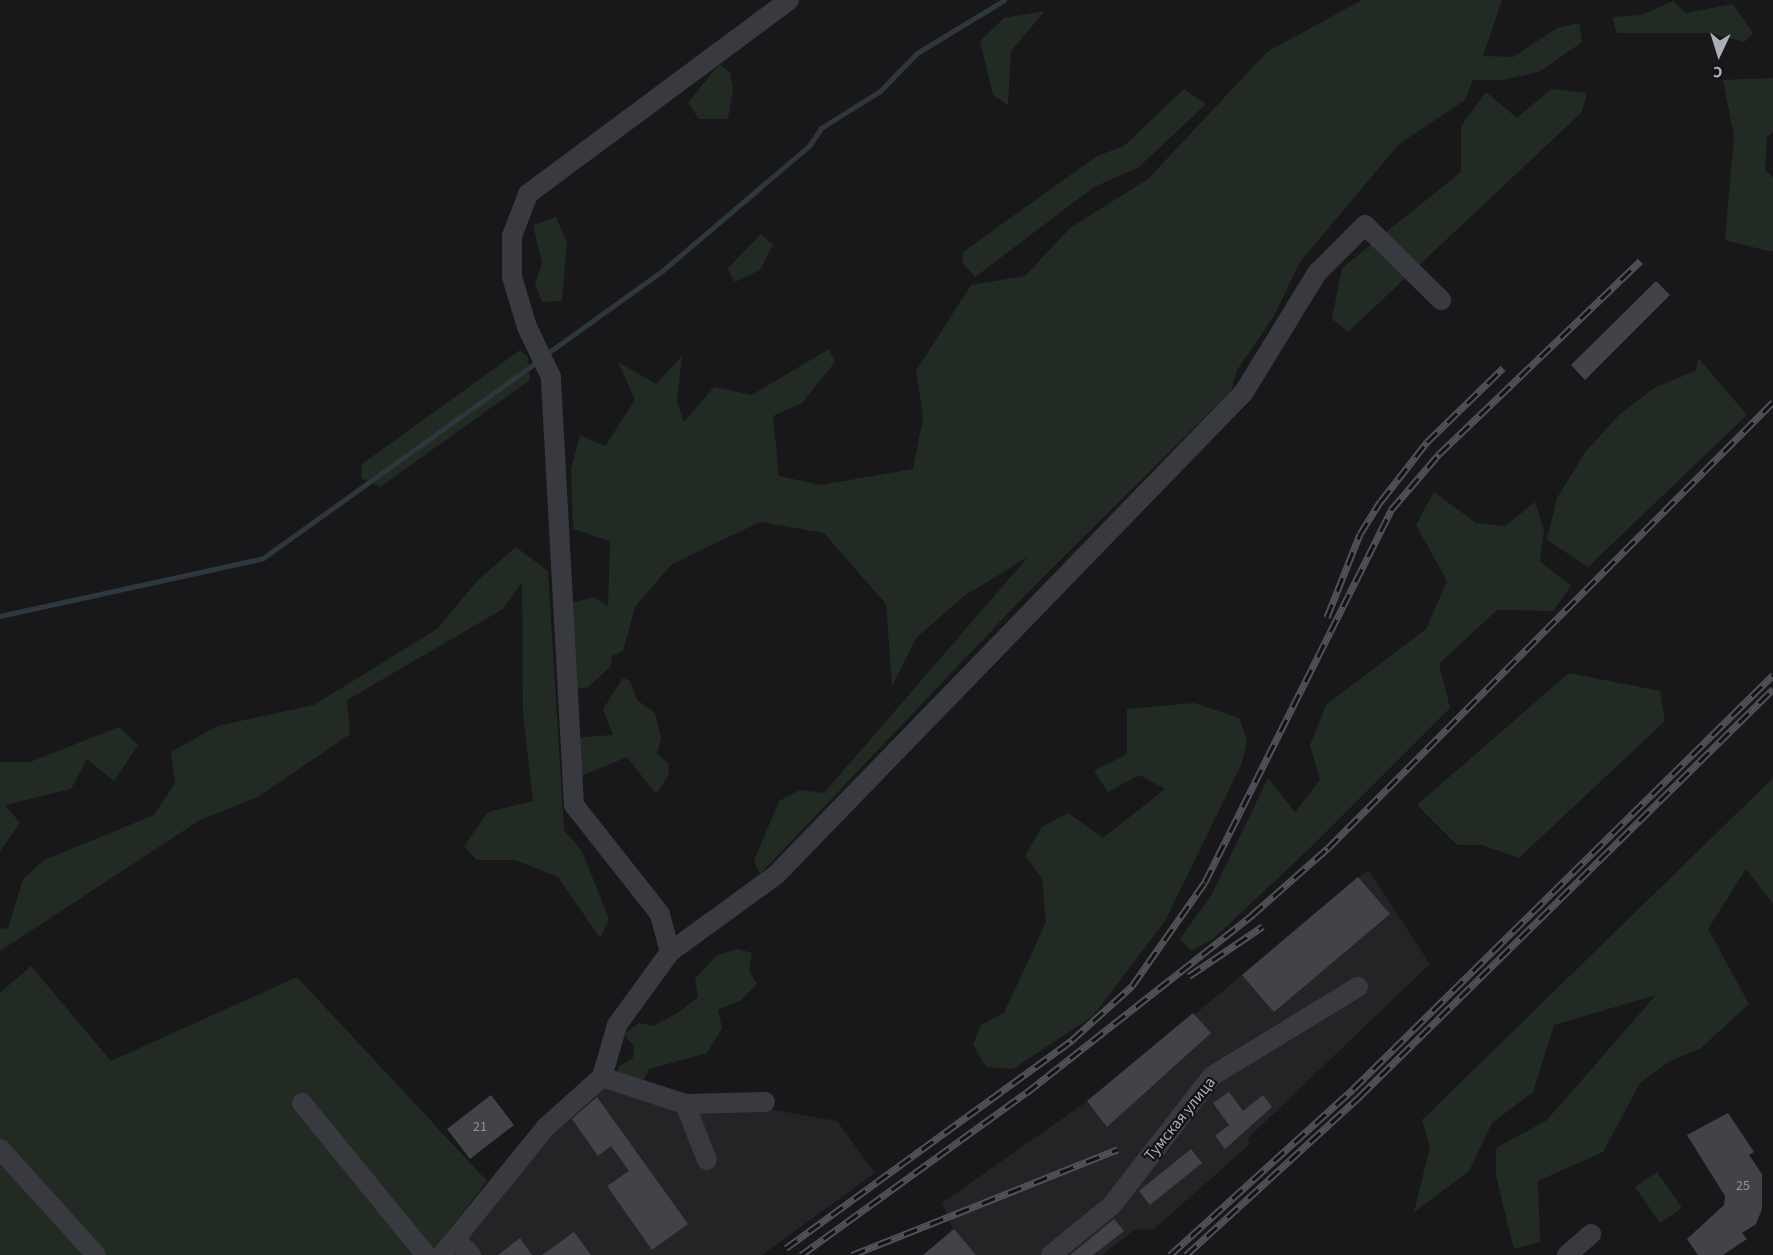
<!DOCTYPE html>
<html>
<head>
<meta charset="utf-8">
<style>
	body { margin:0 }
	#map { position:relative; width:1773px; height:1255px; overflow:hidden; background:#18181a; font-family:"Source Sans 3",sans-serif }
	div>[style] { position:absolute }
	.built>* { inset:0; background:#242427 }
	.green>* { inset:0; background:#222a24 }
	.stream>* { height:5px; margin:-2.5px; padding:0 2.5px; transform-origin:2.5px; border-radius:2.5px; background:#2e363e }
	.building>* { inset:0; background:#424347 }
	.minor>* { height:20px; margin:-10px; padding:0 10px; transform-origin:10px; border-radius:10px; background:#393a3f }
	.rail>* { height:7px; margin-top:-3.5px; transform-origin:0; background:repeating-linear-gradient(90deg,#131315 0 14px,#505258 0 28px); box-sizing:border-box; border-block:2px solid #505258 }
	span { translate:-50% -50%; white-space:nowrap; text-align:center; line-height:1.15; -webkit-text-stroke:4.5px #131315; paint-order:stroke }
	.number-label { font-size:14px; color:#91949d }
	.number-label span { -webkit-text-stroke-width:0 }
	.street-label { font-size:16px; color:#abafba }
	.north { position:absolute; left:1689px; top:24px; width:60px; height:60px; -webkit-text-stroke:4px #131315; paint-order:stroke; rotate:184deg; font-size:16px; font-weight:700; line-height:24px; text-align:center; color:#abafba }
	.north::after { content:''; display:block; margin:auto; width:21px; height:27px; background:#abafba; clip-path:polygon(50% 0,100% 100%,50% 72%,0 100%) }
</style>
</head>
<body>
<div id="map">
	<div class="built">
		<div style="clip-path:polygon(1368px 870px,1430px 964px,1247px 1139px,1250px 1144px,1154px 1229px,1134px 1230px,1102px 1255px,923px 1255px,953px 1229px,942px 1203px,1110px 1085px)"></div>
		<div style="clip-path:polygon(610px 1081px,837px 1121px,875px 1173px,762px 1255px,449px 1255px,567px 1114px)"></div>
	</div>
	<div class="green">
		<div style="clip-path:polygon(1362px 0,1502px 0,1483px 56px,1513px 57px,1557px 28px,1579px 23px,1582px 42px,1539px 72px,1502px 80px,1473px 80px,1465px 100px,1399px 144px,1300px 262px,1274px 316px,1237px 370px,1231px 391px,1031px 589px,760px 874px,754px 861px,779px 801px,800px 790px,824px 793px,1028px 557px,964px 596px,917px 637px,892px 686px,886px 604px,824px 533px,760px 522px,672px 564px,635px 607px,623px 651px,612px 656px,610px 667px,588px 687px,574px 689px,576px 658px,568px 604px,594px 597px,608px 606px,610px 541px,573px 529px,571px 469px,580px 435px,605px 446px,635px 400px,618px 362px,656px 384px,682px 356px,677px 402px,684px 422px,714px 387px,752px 395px,829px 349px,835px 362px,802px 403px,773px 416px,779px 476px,821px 485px,913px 469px,923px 417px,916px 371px,971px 285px,1025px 276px,1070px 228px,1148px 179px,1267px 52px)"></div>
		<div style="clip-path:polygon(1673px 1px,1686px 13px,1733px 4px,1753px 33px,1744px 42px,1709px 33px,1617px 33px,1612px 17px,1642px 15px)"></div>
		<div style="clip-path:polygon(1045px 11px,1011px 51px,1008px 105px,993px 95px,980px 41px,1004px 18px)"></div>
		<div style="clip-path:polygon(719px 64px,730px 72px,733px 89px,728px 119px,699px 119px,688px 103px)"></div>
		<div style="clip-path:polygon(1773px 78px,1773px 132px,1767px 137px,1765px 171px,1773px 177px,1773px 251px,1768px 251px,1725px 240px,1734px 136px,1723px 80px)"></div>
		<div style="clip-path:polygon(1184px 89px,1206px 104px,1139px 167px,1094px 187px,975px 277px,962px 262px,963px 252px,1097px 156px,1124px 146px)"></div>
		<div style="clip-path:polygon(1551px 89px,1587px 93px,1582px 112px,1348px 332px,1332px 319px,1342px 268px,1461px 172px,1461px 126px,1486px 92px,1517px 118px)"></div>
		<div style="clip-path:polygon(556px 217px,567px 243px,562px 301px,542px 302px,535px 284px,542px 263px,533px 225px)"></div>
		<div style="clip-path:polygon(761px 234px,773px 245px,760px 270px,735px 282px,727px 269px)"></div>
		<div style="clip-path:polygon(520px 350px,528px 357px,530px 380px,380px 487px,361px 478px,362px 464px)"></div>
		<div style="clip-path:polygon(1699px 359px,1747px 415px,1588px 567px,1547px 540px,1557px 498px,1586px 451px,1619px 415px,1654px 388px,1695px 371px)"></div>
		<div style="clip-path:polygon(1434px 492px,1476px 523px,1505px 526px,1535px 502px,1544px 530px,1540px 561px,1571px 586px,1553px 611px,1497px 610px,1439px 664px,1450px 708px,1313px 845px,1213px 939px,1191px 951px,1180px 939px,1212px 894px,1268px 778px,1295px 812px,1320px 780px,1310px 745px,1326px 705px,1426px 629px,1447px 581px,1416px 525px)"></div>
		<div style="clip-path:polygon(516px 547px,548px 571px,564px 830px,582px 851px,609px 919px,600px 938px,558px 877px,515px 860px,477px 860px,464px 846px,488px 812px,533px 801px,523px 715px,522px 582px,503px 609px,347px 700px,350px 734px,258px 797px,200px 820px,0 951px,0 929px,8px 928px,23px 879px,44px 860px,154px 815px,175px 783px,171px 752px,217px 726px,314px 705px,437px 629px,478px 580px)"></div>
		<div style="clip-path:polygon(1569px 673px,1660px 691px,1665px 721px,1519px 858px,1482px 845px,1457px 845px,1417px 805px)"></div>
		<div style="clip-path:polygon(623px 678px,630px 681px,637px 700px,655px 713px,661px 738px,657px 754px,669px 764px,668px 776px,656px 794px,627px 757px,581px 776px,573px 745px,583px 737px,613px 735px,603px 709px)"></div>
		<div style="clip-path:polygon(1194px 703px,1239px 718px,1247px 739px,1242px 763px,1165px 921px,1093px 1016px,1013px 1069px,986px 1067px,973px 1044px,981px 1025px,1004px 1013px,1046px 922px,1042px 878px,1025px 856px,1042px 827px,1068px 813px,1103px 838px,1165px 789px,1139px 775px,1108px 792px,1094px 771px,1127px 754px,1127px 709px)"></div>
		<div style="clip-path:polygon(119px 727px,138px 745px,114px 781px,87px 759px,71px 789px,5px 805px,20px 823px,0 851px,0 762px,30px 762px)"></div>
		<div style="clip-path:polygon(1773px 778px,1773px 904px,1746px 869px,1708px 929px,1749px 1004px,1701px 1048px,1668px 1062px,1640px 1083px,1603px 1152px,1538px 1181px,1540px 1242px,1514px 1249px,1496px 1176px,1496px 1148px,1547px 1120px,1656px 995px,1554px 1025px,1533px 1092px,1492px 1123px,1469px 1171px,1414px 1212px,1430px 1147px,1422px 1120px)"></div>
		<div style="clip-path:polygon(738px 949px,752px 953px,749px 970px,757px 984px,741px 1000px,718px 1010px,722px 1028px,707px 1053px,649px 1069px,641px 1087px,617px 1076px,618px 1067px,633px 1058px,634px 1046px,623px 1034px,639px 1023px,653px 1026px,679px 1012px,698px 997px,695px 979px,717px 955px)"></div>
		<div style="clip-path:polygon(31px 966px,111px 1061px,297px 977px,487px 1181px,430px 1255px,0 1255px,0 993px)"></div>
		<div style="clip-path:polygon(1657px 1172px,1682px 1208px,1660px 1223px,1635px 1187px)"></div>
	</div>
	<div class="stream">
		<div style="left:545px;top:355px;width:144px;rotate:-35.7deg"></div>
		<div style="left:662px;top:271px;width:193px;rotate:-40.4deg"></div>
		<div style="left:809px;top:146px;width:22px;rotate:-56deg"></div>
		<div style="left:821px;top:128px;width:70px;rotate:-32.1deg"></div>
		<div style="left:880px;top:91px;width:53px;rotate:-45.8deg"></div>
		<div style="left:917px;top:53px;width:102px;rotate:-31.3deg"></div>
		<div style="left:0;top:616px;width:269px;rotate:-12.4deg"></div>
		<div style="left:263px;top:558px;width:338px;rotate:-35.6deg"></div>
	</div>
	<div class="building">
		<div style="clip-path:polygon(1656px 281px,1670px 295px,1585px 380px,1571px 365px)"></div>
		<div style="clip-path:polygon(1358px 877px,1390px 914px,1274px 1012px,1242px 975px)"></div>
		<div style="clip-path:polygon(1193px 1013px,1211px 1033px,1107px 1127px,1087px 1101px)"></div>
		<div style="clip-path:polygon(1229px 1092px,1243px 1111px,1263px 1095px,1272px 1107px,1225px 1149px,1215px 1136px,1229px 1125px,1213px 1103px)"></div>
		<div style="clip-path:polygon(491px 1095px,514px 1125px,470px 1159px,447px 1129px)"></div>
		<div style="clip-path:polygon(597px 1097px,688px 1224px,652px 1250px,607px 1186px,629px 1171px,611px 1146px,598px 1156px,572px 1119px)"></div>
		<div style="clip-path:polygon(1728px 1113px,1754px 1152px,1749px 1155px,1762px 1174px,1762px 1209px,1756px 1224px,1742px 1233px,1747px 1239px,1723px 1255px,1698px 1255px,1687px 1239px,1724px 1205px,1725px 1196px,1687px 1135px)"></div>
		<div style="clip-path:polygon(1191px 1149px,1202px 1163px,1150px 1205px,1139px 1191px)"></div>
		<div style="clip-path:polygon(1114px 1219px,1124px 1231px,1093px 1255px,1070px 1255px)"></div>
		<div style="clip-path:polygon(954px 1229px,976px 1255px,923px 1255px)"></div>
		<div style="clip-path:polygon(574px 1232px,591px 1255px,542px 1255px)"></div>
		<div style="clip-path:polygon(520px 1238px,532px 1255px,498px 1255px)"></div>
	</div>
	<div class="minor">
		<div style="left:670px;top:952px;width:39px;rotate:-105deg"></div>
		<div style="left:660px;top:914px;width:139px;rotate:-128.3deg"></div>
		<div style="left:574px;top:805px;width:429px;rotate:-93.1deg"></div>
		<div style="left:551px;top:377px;width:55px;rotate:-115.6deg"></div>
		<div style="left:527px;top:327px;width:52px;rotate:-106.7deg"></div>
		<div style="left:512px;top:277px;width:41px;rotate:-90deg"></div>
		<div style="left:512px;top:236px;width:45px;rotate:-69.1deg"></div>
		<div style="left:528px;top:194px;width:325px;rotate:-36.6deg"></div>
		<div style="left:602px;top:1077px;width:87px;rotate:18deg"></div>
		<div style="left:685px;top:1104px;width:60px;rotate:68.6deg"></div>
		<div style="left:302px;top:1103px;width:196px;rotate:50.8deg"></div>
		<div style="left:685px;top:1104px;width:80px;rotate:-1.4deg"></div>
		<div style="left:0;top:1149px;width:143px;rotate:47.8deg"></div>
		<div style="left:455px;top:1239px;width:23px;rotate:45deg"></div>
		<div style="left:442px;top:1255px;width:165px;rotate:-50.9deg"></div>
		<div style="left:546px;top:1127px;width:75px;rotate:-41.8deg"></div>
		<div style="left:602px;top:1077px;width:54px;rotate:-73.9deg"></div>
		<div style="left:617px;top:1025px;width:90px;rotate:-54deg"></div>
		<div style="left:670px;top:952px;width:131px;rotate:-36deg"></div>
		<div style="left:776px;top:875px;width:673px;rotate:-45.9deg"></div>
		<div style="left:1244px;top:392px;width:140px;rotate:-58.5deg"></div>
		<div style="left:1317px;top:273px;width:68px;rotate:-45deg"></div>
		<div style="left:1365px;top:225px;width:107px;rotate:44.6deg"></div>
		<div style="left:1051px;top:1255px;width:79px;rotate:-39.3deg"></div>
		<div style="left:1112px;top:1205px;width:163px;rotate:-52.2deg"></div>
		<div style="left:1212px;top:1076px;width:171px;rotate:-31.4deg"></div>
		<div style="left:1567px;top:1255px;width:32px;rotate:-41deg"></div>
	</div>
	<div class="rail">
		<div style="left:1327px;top:617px;width:89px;rotate:-68.3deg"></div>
		<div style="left:1360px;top:534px;width:39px;rotate:-58deg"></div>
		<div style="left:1381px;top:501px;width:75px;rotate:-52.1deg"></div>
		<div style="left:1427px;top:442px;width:106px;rotate:-44.2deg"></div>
		<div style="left:1189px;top:976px;width:89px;rotate:-34deg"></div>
		<div style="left:786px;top:1248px;width:354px;rotate:-36deg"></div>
		<div style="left:1072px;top:1040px;width:81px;rotate:-42deg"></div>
		<div style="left:1132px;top:986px;width:127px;rotate:-54.9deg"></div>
		<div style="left:1205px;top:882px;width:416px;rotate:-63.4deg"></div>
		<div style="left:1391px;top:510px;width:74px;rotate:-49.4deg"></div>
		<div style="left:1439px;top:454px;width:279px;rotate:-43.8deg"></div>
		<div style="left:801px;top:1255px;width:277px;rotate:-35.8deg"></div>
		<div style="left:1026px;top:1093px;width:288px;rotate:-38.2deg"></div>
		<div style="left:1252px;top:915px;width:101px;rotate:-41.4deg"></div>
		<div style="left:1328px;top:848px;width:630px;rotate:-45.06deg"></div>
		<div style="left:852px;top:1255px;width:286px;rotate:-21.7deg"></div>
		<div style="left:1170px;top:1255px;width:247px;rotate:-42.2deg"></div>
		<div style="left:1353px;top:1089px;width:590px;rotate:-44.59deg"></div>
		<div style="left:1186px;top:1255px;width:236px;rotate:-42.4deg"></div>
		<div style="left:1360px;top:1096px;width:580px;rotate:-44.58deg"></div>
	</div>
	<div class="number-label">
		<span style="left:480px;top:1127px">21</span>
		<span style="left:1743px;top:1186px">25</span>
	</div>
	<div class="street-label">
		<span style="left:1180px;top:1119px;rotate:-51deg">Тумская улица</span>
	</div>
	<div class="north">С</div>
</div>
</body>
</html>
